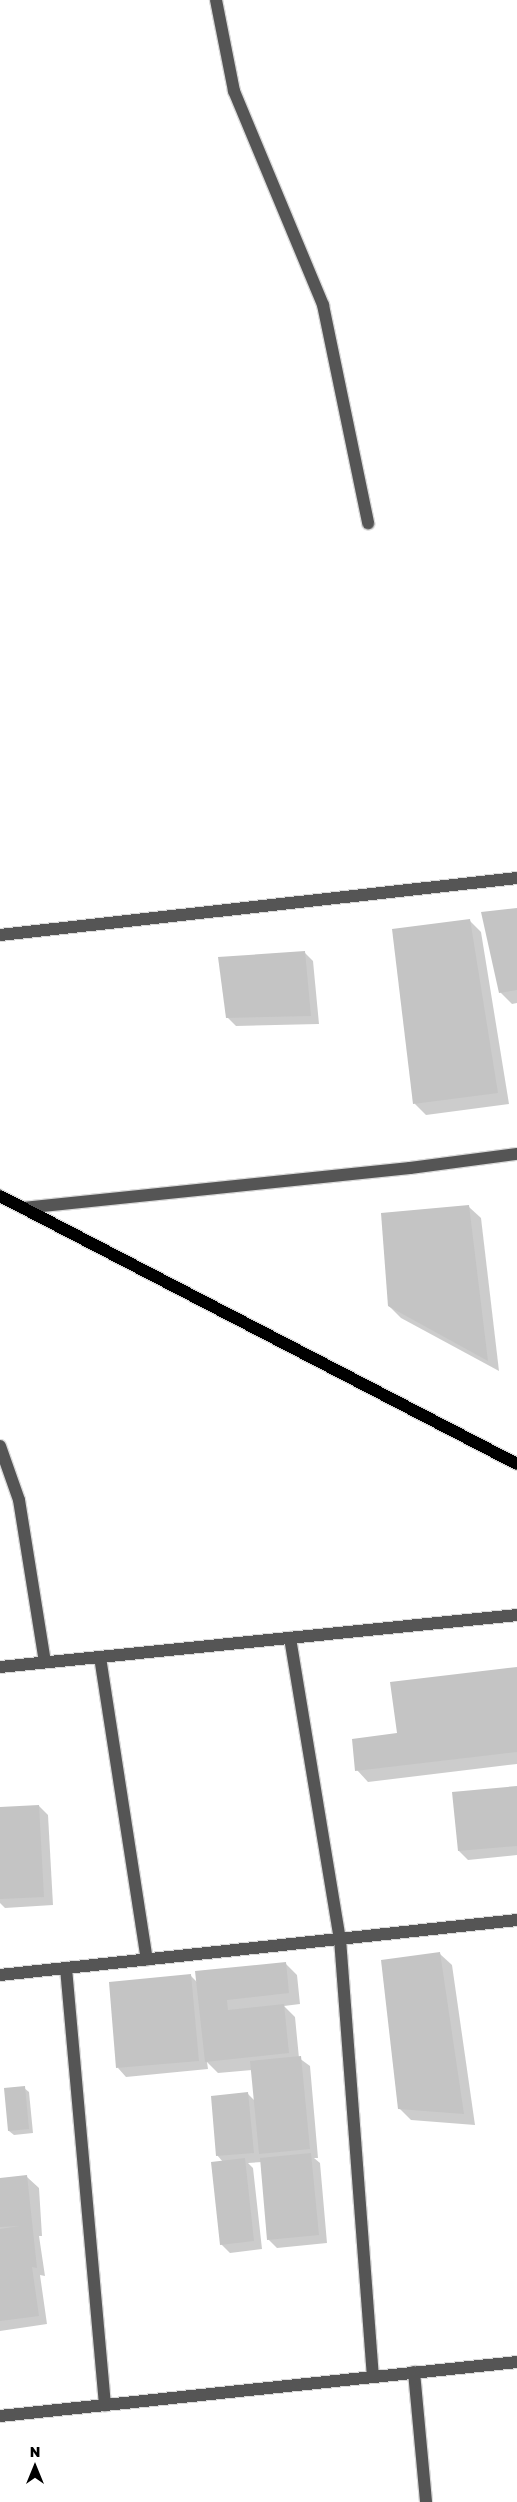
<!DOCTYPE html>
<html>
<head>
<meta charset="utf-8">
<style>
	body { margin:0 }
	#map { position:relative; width:517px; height:2502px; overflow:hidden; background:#fff; font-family:"Golos Text",sans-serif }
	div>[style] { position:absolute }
	.shadow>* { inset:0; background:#0003 }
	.building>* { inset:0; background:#c4c4c4 }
	.roads { filter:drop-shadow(1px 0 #dbdbdb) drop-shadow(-1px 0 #dbdbdb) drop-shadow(0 1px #dbdbdb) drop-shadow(0 -1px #dbdbdb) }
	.minor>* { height:12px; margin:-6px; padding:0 6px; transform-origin:6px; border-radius:6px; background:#555 }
	.major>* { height:12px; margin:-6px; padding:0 6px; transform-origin:6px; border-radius:6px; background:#000 }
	span { translate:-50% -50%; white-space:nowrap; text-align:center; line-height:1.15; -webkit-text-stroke:4px #fff; paint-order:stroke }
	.north { position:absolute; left:10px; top:2442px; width:50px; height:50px; -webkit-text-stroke:4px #fff; paint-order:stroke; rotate:0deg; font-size:14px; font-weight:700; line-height:20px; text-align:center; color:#000 }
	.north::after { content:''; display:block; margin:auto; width:18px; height:22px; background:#000; clip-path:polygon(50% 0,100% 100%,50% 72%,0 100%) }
</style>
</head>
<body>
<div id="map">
	<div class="shadow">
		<div style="clip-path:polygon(517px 909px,517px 1003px,512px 1004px,500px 992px)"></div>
		<div style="clip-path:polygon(470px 921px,481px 932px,509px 1104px,426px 1115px,415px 1104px)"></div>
		<div style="clip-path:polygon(304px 952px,313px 961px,319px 1024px,236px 1026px,227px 1017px)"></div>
		<div style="clip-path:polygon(469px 1207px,481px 1218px,499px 1371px,401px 1318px,389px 1306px)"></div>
		<div style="clip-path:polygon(517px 1668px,517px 1764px,368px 1782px,357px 1770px,398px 1735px)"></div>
		<div style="clip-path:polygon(517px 1787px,517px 1855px,468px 1860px,459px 1851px)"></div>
		<div style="clip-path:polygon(39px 1806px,48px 1815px,53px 1905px,5px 1908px,0 1903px,0 1808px)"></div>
		<div style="clip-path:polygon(440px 1954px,452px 1965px,475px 2125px,411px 2120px,399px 2108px)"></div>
		<div style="clip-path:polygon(285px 1963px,297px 1975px,300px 2004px,284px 2006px,295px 2017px,299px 2058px,310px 2066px,318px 2158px,314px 2158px,320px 2163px,327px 2243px,277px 2248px,268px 2239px,262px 2162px,248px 2163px,253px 2168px,262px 2249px,230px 2253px,221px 2244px,223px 2162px,217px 2155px,248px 2094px,255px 2101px,252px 2070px,218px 2073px,207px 2062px,208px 2069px,126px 2077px,118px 2068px,191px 1976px,198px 1983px)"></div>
		<div style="clip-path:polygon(24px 2088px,29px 2092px,33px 2133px,14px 2135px,9px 2131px)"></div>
		<div style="clip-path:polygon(27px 2177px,39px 2188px,42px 2236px,39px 2236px,45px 2276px,40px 2275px,47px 2324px,0 2331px,0 2179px)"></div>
	</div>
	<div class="building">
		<div style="clip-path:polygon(517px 908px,517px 990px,499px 993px,481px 912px)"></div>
		<div style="clip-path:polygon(470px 919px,498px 1093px,413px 1104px,392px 929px)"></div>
		<div style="clip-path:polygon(305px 951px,311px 1016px,226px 1018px,218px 957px)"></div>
		<div style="clip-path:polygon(469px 1205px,488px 1361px,388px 1306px,381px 1213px)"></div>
		<div style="clip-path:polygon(517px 1667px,517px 1752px,355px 1771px,352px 1739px,397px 1733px,390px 1682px)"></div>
		<div style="clip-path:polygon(517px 1786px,517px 1846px,458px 1851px,452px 1792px)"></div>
		<div style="clip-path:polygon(39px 1805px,44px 1897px,0 1899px,0 1807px)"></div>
		<div style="clip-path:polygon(440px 1952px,464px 2114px,398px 2109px,381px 1960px)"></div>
		<div style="clip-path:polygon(286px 1962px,289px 1993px,227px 2000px,228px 2010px,284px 2004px,289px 2053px,205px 2062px,195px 1971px)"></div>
		<div style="clip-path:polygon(191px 1974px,199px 2061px,116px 2068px,109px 1982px)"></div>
		<div style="clip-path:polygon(301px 2056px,310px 2149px,259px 2154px,250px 2061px)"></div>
		<div style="clip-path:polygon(25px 2086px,29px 2129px,8px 2131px,4px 2088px)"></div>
		<div style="clip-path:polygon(248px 2092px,254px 2153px,216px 2156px,211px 2096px)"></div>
		<div style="clip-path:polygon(311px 2153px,319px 2235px,267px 2240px,260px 2158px)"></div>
		<div style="clip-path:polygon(245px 2158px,254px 2241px,220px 2245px,211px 2162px)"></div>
		<div style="clip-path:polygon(27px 2175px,37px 2268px,32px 2267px,39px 2316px,0 2321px,0 2229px,20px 2226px,0 2227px,0 2178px)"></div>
	</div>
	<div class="roads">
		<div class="minor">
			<div style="left:216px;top:0;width:93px;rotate:78.8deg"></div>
			<div style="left:234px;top:91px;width:232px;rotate:67.4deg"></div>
			<div style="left:323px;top:305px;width:223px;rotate:78.3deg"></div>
			<div style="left:0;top:935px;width:520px;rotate:-6.29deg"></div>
			<div style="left:23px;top:1208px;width:389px;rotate:-5.9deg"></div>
			<div style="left:410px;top:1168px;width:108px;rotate:-7.5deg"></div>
			<div style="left:0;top:1446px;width:57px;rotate:70.6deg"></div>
			<div style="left:19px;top:1500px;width:164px;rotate:80.9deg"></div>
			<div style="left:290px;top:1638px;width:305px;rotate:80.6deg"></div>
			<div style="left:340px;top:1939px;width:439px;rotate:85.7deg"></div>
			<div style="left:100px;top:1657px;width:306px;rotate:81.2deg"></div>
			<div style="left:0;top:1667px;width:520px;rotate:-5.74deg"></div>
			<div style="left:66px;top:1968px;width:439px;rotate:84.9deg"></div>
			<div style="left:0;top:1975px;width:520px;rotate:-6.07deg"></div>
			<div style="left:414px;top:2372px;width:131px;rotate:84.7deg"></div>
			<div style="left:0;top:2416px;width:520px;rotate:-5.96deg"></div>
		</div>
		<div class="major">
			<div style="left:0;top:1196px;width:582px;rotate:27.4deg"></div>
		</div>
	</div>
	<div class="north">N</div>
</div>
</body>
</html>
